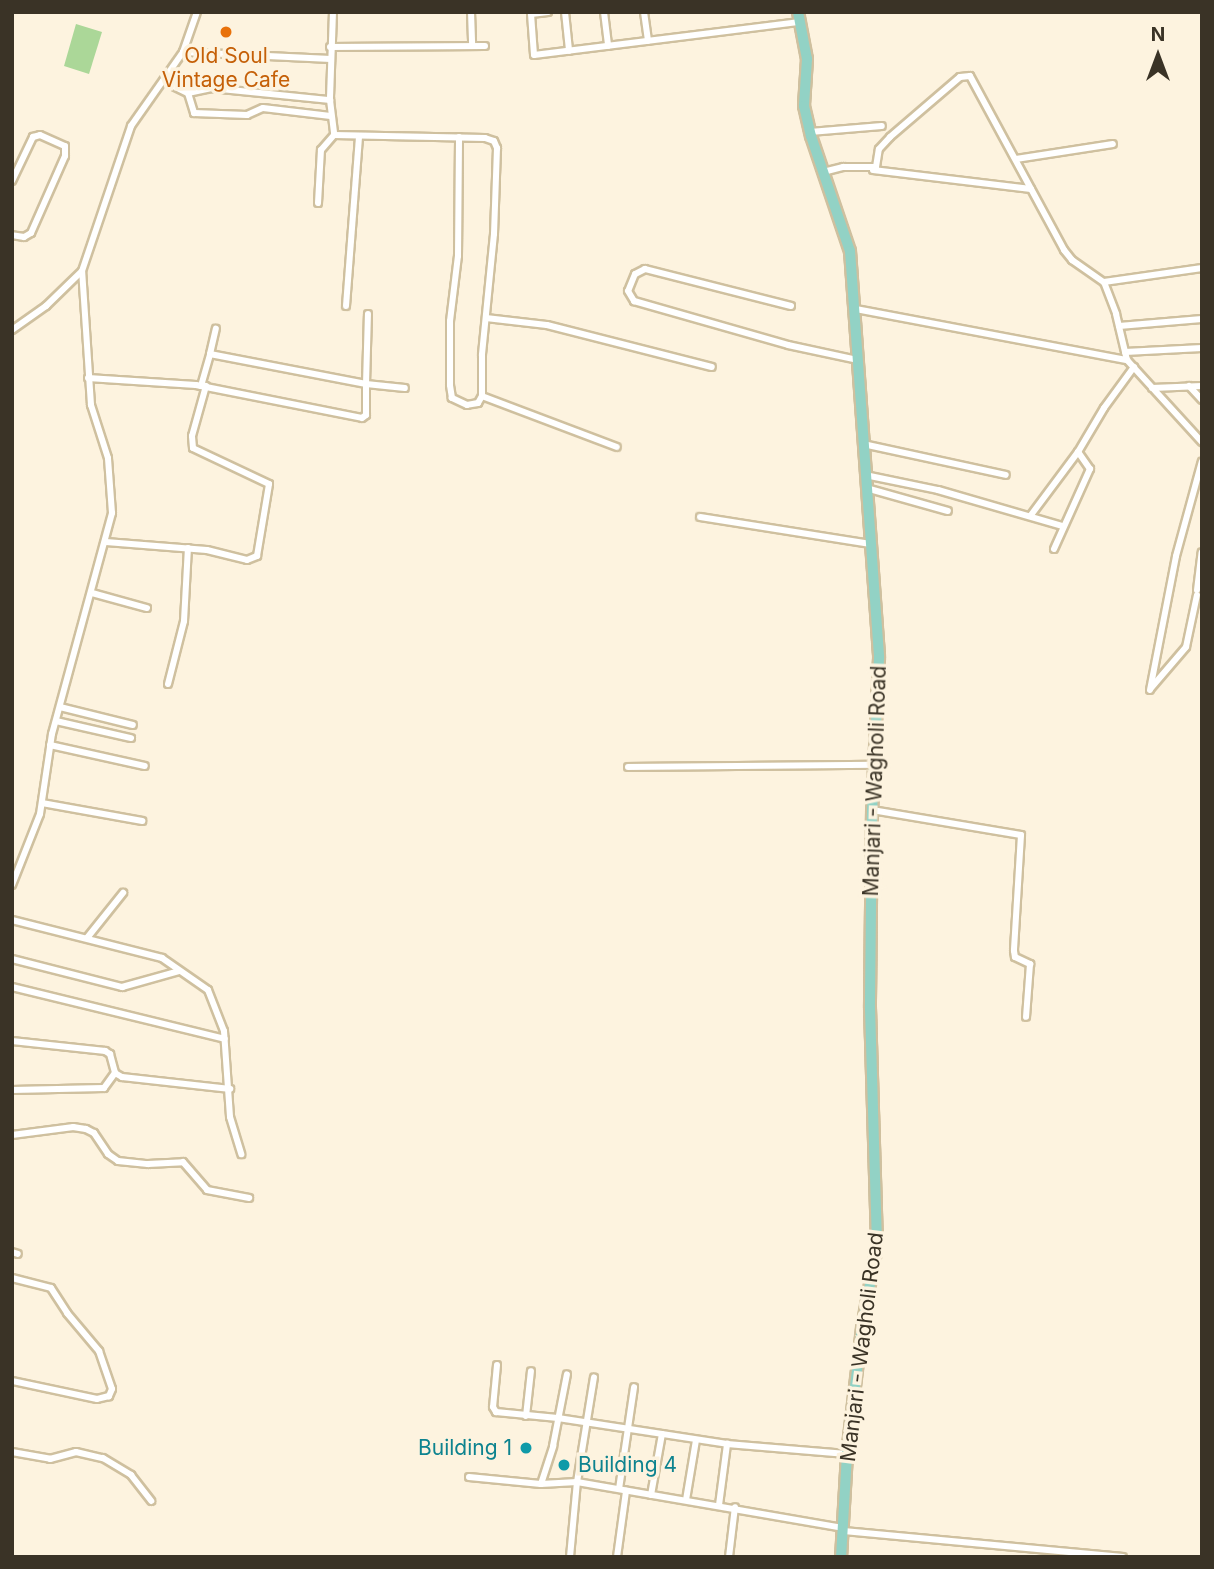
<!DOCTYPE html>
<html>
<head>
<meta charset="utf-8">
<style>
	body { margin:0 }
	#map { position:relative; width:1214px; height:1569px; overflow:hidden; background:#fdf3df; font-family:Inter,sans-serif }
	div>[style] { position:absolute }
	.green>* { inset:0; background:#abd798 }
	.roads { filter:drop-shadow(2px 0 #cfc09f) drop-shadow(-2px 0 #cfc09f) drop-shadow(0 2px #cfc09f) drop-shadow(0 -2px #cfc09f) }
	.street>* { height:6px; margin:-3px; padding:0 3px; transform-origin:3px; border-radius:3px; background:#fff }
	.primary>* { height:10px; margin:-5px; padding:0 5px; transform-origin:5px; border-radius:5px; background:#92d2c5 }
	.dots>* { width:19px; height:19px; translate:-50% -50%; box-sizing:border-box; border:4px solid #fdf3df; border-radius:50% }
	span { translate:-50% -50%; white-space:nowrap; text-align:center; line-height:1.15; -webkit-text-stroke:7px #fdf3df; paint-order:stroke }
	.food-label { font-size:21px; color:#c56008 }
	.street-label { font-size:21px; color:#3a3326 }
	.culture-label { font-size:21px; color:#0d838f }
	.right { translate:-100% -50%; text-align:right }
	.left { translate:0 -50%; text-align:left }
	.frame { position:absolute; inset:0; border:14px solid #3a3326; pointer-events:none }
	.north { position:absolute; left:1123px; top:21px; width:70px; height:70px; -webkit-text-stroke:5px #fdf3df; paint-order:stroke; rotate:0deg; font-size:19px; font-weight:700; line-height:28px; text-align:center; color:#3a3326 }
	.north::after { content:''; display:block; margin:auto; width:24px; height:32px; background:#3a3326; clip-path:polygon(50% 0,100% 100%,50% 72%,0 100%) }
</style>
</head>
<body>
<div id="map">
	<div class="green">
		<div style="clip-path:polygon(76px 24px,102px 32px,89px 74px,64px 66px)"></div>
	</div>
	<div class="roads">
		<div class="street">
			<div style="left:333px;top:12px;width:88px;rotate:92deg"></div>
			<div style="left:330px;top:100px;width:35px;rotate:83deg"></div>
			<div style="left:334px;top:135px;width:151px;rotate:1.1deg"></div>
			<div style="left:485px;top:138px;width:9px;rotate:18deg"></div>
			<div style="left:494px;top:141px;width:8px;rotate:67deg"></div>
			<div style="left:497px;top:148px;width:86px;rotate:92deg"></div>
			<div style="left:494px;top:234px;width:122px;rotate:95.7deg"></div>
			<div style="left:482px;top:355px;width:41px;rotate:90deg"></div>
			<div style="left:482px;top:396px;width:8px;rotate:120deg"></div>
			<div style="left:478px;top:403px;width:11px;rotate:170deg"></div>
			<div style="left:467px;top:405px;width:17px;rotate:-155deg"></div>
			<div style="left:452px;top:398px;width:13px;rotate:-99deg"></div>
			<div style="left:450px;top:385px;width:64px;rotate:-90deg"></div>
			<div style="left:450px;top:321px;width:65px;rotate:-83deg"></div>
			<div style="left:458px;top:256px;width:119px;rotate:-89.5deg"></div>
			<div style="left:471px;top:12px;width:34px;rotate:88deg"></div>
			<div style="left:548px;top:12px;width:17px;rotate:173deg"></div>
			<div style="left:531px;top:14px;width:41px;rotate:85.8deg"></div>
			<div style="left:534px;top:55px;width:268px;rotate:-7.1deg"></div>
			<div style="left:565px;top:12px;width:39px;rotate:84deg"></div>
			<div style="left:604px;top:12px;width:34px;rotate:83deg"></div>
			<div style="left:644px;top:12px;width:29px;rotate:82deg"></div>
			<div style="left:330px;top:47px;width:155px;rotate:-0.4deg"></div>
			<div style="left:183px;top:52px;width:148px;rotate:2.7deg"></div>
			<div style="left:163px;top:81px;width:28px;rotate:26deg"></div>
			<div style="left:188px;top:93px;width:24px;rotate:-12deg"></div>
			<div style="left:211px;top:88px;width:120px;rotate:5.8deg"></div>
			<div style="left:188px;top:93px;width:21px;rotate:73deg"></div>
			<div style="left:194px;top:113px;width:53px;rotate:2.2deg"></div>
			<div style="left:247px;top:115px;width:17px;rotate:-24deg"></div>
			<div style="left:263px;top:108px;width:68px;rotate:6.7deg"></div>
			<div style="left:810px;top:132px;width:72px;rotate:-4.8deg"></div>
			<div style="left:1016px;top:159px;width:98px;rotate:-8.8deg"></div>
			<div style="left:873px;top:170px;width:159px;rotate:6.9deg"></div>
			<div style="left:823px;top:172px;width:21px;rotate:-14deg"></div>
			<div style="left:843px;top:167px;width:33px"></div>
			<div style="left:876px;top:167px;width:18px;rotate:-81deg"></div>
			<div style="left:879px;top:149px;width:16px;rotate:-47deg"></div>
			<div style="left:890px;top:137px;width:92px;rotate:-40.6deg"></div>
			<div style="left:960px;top:77px;width:10px;rotate:-6deg"></div>
			<div style="left:970px;top:76px;width:198px;rotate:61.6deg"></div>
			<div style="left:1064px;top:250px;width:13px;rotate:51deg"></div>
			<div style="left:1072px;top:260px;width:39px;rotate:35deg"></div>
			<div style="left:1104px;top:282px;width:34px;rotate:69deg"></div>
			<div style="left:1116px;top:314px;width:47px;rotate:76.6deg"></div>
			<div style="left:12px;top:181px;width:49px;rotate:-64.5deg"></div>
			<div style="left:33px;top:137px;width:7px;rotate:-16deg"></div>
			<div style="left:40px;top:135px;width:27px;rotate:24deg"></div>
			<div style="left:65px;top:146px;width:10px;rotate:90deg"></div>
			<div style="left:65px;top:156px;width:84px;rotate:113.8deg"></div>
			<div style="left:31px;top:233px;width:8px;rotate:150deg"></div>
			<div style="left:24px;top:237px;width:12px;rotate:-171deg"></div>
			<div style="left:318px;top:203px;width:53px;rotate:-86.8deg"></div>
			<div style="left:321px;top:150px;width:20px;rotate:-49deg"></div>
			<div style="left:1104px;top:282px;width:99px;rotate:-8.1deg"></div>
			<div style="left:346px;top:306px;width:170px;rotate:-85.6deg"></div>
			<div style="left:791px;top:306px;width:151px;rotate:-165.8deg"></div>
			<div style="left:645px;top:269px;width:11px;rotate:153deg"></div>
			<div style="left:635px;top:274px;width:18px;rotate:112deg"></div>
			<div style="left:628px;top:291px;width:12px;rotate:59deg"></div>
			<div style="left:634px;top:301px;width:160px;rotate:15.9deg"></div>
			<div style="left:788px;top:345px;width:72px;rotate:12.1deg"></div>
			<div style="left:856px;top:309px;width:276px;rotate:10.7deg"></div>
			<div style="left:1127px;top:360px;width:111px;rotate:47.6deg"></div>
			<div style="left:486px;top:318px;width:61px;rotate:6.5deg"></div>
			<div style="left:547px;top:325px;width:170px;rotate:14.3deg"></div>
			<div style="left:1119px;top:326px;width:83px;rotate:-4.8deg"></div>
			<div style="left:12px;top:330px;width:42px;rotate:-35.2deg"></div>
			<div style="left:46px;top:306px;width:50px;rotate:-44.2deg"></div>
			<div style="left:1125px;top:352px;width:77px;rotate:-3deg"></div>
			<div style="left:210px;top:354px;width:26px;rotate:-77deg"></div>
			<div style="left:88px;top:378px;width:108px;rotate:3.7deg"></div>
			<div style="left:196px;top:385px;width:169px;rotate:11.2deg"></div>
			<div style="left:362px;top:418px;width:5px;rotate:-37deg"></div>
			<div style="left:366px;top:415px;width:31px;rotate:-90deg"></div>
			<div style="left:366px;top:384px;width:39px;rotate:6deg"></div>
			<div style="left:201px;top:386px;width:33px;rotate:-74deg"></div>
			<div style="left:210px;top:354px;width:159px;rotate:10.9deg"></div>
			<div style="left:366px;top:384px;width:70px;rotate:-88.4deg"></div>
			<div style="left:1189px;top:386px;width:19px;rotate:47deg"></div>
			<div style="left:1152px;top:388px;width:50px;rotate:-2.3deg"></div>
			<div style="left:482px;top:396px;width:144px;rotate:20.7deg"></div>
			<div style="left:863px;top:444px;width:146px;rotate:12.2deg"></div>
			<div style="left:865px;top:475px;width:75px;rotate:11.6deg"></div>
			<div style="left:938px;top:490px;width:129px;rotate:16.2deg"></div>
			<div style="left:866px;top:488px;width:85px;rotate:15.7deg"></div>
			<div style="left:1031px;top:515px;width:79px;rotate:-53.3deg"></div>
			<div style="left:1078px;top:452px;width:51px;rotate:-59.4deg"></div>
			<div style="left:1104px;top:408px;width:51px;rotate:-53.8deg"></div>
			<div style="left:700px;top:517px;width:173px;rotate:9deg"></div>
			<div style="left:106px;top:542px;width:101px;rotate:4.5deg"></div>
			<div style="left:207px;top:550px;width:41px;rotate:14deg"></div>
			<div style="left:247px;top:560px;width:11px;rotate:-22deg"></div>
			<div style="left:257px;top:556px;width:73px;rotate:-80.5deg"></div>
			<div style="left:269px;top:484px;width:84px;rotate:-154.7deg"></div>
			<div style="left:193px;top:448px;width:12px;rotate:-95deg"></div>
			<div style="left:192px;top:436px;width:52px;rotate:-74.4deg"></div>
			<div style="left:1054px;top:549px;width:88px;rotate:-65.8deg"></div>
			<div style="left:1090px;top:469px;width:21px;rotate:-125deg"></div>
			<div style="left:1197px;top:590px;width:38px;rotate:-83deg"></div>
			<div style="left:92px;top:593px;width:57px;rotate:15.3deg"></div>
			<div style="left:168px;top:684px;width:65px;rotate:-75.7deg"></div>
			<div style="left:184px;top:621px;width:73px;rotate:-86.9deg"></div>
			<div style="left:1151px;top:688px;width:54px;rotate:-49.5deg"></div>
			<div style="left:1186px;top:647px;width:53px;rotate:-78.1deg"></div>
			<div style="left:1150px;top:690px;width:136px;rotate:-79deg"></div>
			<div style="left:1176px;top:556px;width:98px;rotate:-74.7deg"></div>
			<div style="left:60px;top:707px;width:75px;rotate:13.9deg"></div>
			<div style="left:56px;top:721px;width:77px;rotate:12.8deg"></div>
			<div style="left:50px;top:745px;width:97px;rotate:12.5deg"></div>
			<div style="left:628px;top:767px;width:246px;rotate:-0.5deg"></div>
			<div style="left:42px;top:803px;width:102px;rotate:10.2deg"></div>
			<div style="left:872px;top:810px;width:151px;rotate:9.5deg"></div>
			<div style="left:1021px;top:835px;width:116px;rotate:93.5deg"></div>
			<div style="left:1014px;top:951px;width:6px;rotate:81deg"></div>
			<div style="left:1015px;top:957px;width:17px;rotate:25deg"></div>
			<div style="left:1030px;top:964px;width:53px;rotate:94.3deg"></div>
			<div style="left:12px;top:885px;width:76px;rotate:-68.5deg"></div>
			<div style="left:40px;top:814px;width:81px;rotate:-81.5deg"></div>
			<div style="left:52px;top:734px;width:229px;rotate:-74.8deg"></div>
			<div style="left:112px;top:513px;width:55px;rotate:-94.2deg"></div>
			<div style="left:108px;top:458px;width:56px;rotate:-107.8deg"></div>
			<div style="left:91px;top:405px;width:134px;rotate:-93.8deg"></div>
			<div style="left:82px;top:271px;width:153px;rotate:-71.3deg"></div>
			<div style="left:131px;top:126px;width:90px;rotate:-54.9deg"></div>
			<div style="left:183px;top:52px;width:42px;rotate:-70.7deg"></div>
			<div style="left:12px;top:920px;width:155px;rotate:14.2deg"></div>
			<div style="left:162px;top:958px;width:56px;rotate:34.8deg"></div>
			<div style="left:208px;top:990px;width:44px;rotate:68.7deg"></div>
			<div style="left:224px;top:1031px;width:86px;rotate:86deg"></div>
			<div style="left:230px;top:1117px;width:39px;rotate:73deg"></div>
			<div style="left:87px;top:938px;width:58px;rotate:-51.3deg"></div>
			<div style="left:12px;top:959px;width:114px;rotate:14.3deg"></div>
			<div style="left:122px;top:987px;width:59px;rotate:-15.7deg"></div>
			<div style="left:12px;top:987px;width:219px;rotate:13.7deg"></div>
			<div style="left:12px;top:1041px;width:94px;rotate:6.1deg"></div>
			<div style="left:105px;top:1051px;width:6px;rotate:31deg"></div>
			<div style="left:110px;top:1054px;width:20px;rotate:75deg"></div>
			<div style="left:115px;top:1073px;width:8px;rotate:30deg"></div>
			<div style="left:122px;top:1077px;width:109px;rotate:6.3deg"></div>
			<div style="left:12px;top:1090px;width:92px;rotate:-1.2deg"></div>
			<div style="left:104px;top:1088px;width:19px;rotate:-54deg"></div>
			<div style="left:12px;top:1135px;width:62px;rotate:-7.5deg"></div>
			<div style="left:73px;top:1127px;width:13px;rotate:9deg"></div>
			<div style="left:86px;top:1129px;width:9px;rotate:27deg"></div>
			<div style="left:94px;top:1133px;width:25px;rotate:56deg"></div>
			<div style="left:108px;top:1154px;width:12px;rotate:35deg"></div>
			<div style="left:118px;top:1161px;width:30px;rotate:6deg"></div>
			<div style="left:148px;top:1164px;width:35px;rotate:-3deg"></div>
			<div style="left:183px;top:1162px;width:37px;rotate:49deg"></div>
			<div style="left:207px;top:1190px;width:43px;rotate:10.8deg"></div>
			<div style="left:12px;top:1252px;width:6px;rotate:18deg"></div>
			<div style="left:12px;top:1278px;width:40px;rotate:14.4deg"></div>
			<div style="left:51px;top:1288px;width:30px;rotate:57deg"></div>
			<div style="left:67px;top:1313px;width:50px;rotate:49.9deg"></div>
			<div style="left:99px;top:1351px;width:40px;rotate:71.1deg"></div>
			<div style="left:112px;top:1389px;width:8px;rotate:113deg"></div>
			<div style="left:109px;top:1396px;width:12px;rotate:166deg"></div>
			<div style="left:97px;top:1399px;width:87px;rotate:-168deg"></div>
			<div style="left:497px;top:1365px;width:42px;rotate:95.4deg"></div>
			<div style="left:493px;top:1407px;width:6px;rotate:59deg"></div>
			<div style="left:496px;top:1412px;width:62px;rotate:5.5deg"></div>
			<div style="left:558px;top:1418px;width:171px;rotate:8.7deg"></div>
			<div style="left:727px;top:1444px;width:120px;rotate:4.8deg"></div>
			<div style="left:526px;top:1416px;width:45px;rotate:-83.7deg"></div>
			<div style="left:12px;top:1452px;width:39px;rotate:10deg"></div>
			<div style="left:50px;top:1459px;width:27px;rotate:-15deg"></div>
			<div style="left:76px;top:1452px;width:28px;rotate:13deg"></div>
			<div style="left:103px;top:1458px;width:33px;rotate:31deg"></div>
			<div style="left:131px;top:1475px;width:33px;rotate:52deg"></div>
			<div style="left:469px;top:1477px;width:72px;rotate:5.6deg"></div>
			<div style="left:541px;top:1484px;width:36px;rotate:-3deg"></div>
			<div style="left:577px;top:1482px;width:271px;rotate:9.8deg"></div>
			<div style="left:541px;top:1484px;width:40px;rotate:-72deg"></div>
			<div style="left:553px;top:1446px;width:73px;rotate:-79deg"></div>
			<div style="left:619px;top:1489px;width:103px;rotate:-81.6deg"></div>
			<div style="left:651px;top:1495px;width:62px;rotate:-79.8deg"></div>
			<div style="left:686px;top:1500px;width:61px;rotate:-80.5deg"></div>
			<div style="left:719px;top:1505px;width:62px;rotate:-82.5deg"></div>
			<div style="left:844px;top:1531px;width:280px;rotate:5.3deg"></div>
			<div style="left:570px;top:1557px;width:75px;rotate:-84.7deg"></div>
			<div style="left:577px;top:1482px;width:106px;rotate:-80.8deg"></div>
			<div style="left:617px;top:1557px;width:67px;rotate:-82.2deg"></div>
			<div style="left:729px;top:1557px;width:50px;rotate:-83.2deg"></div>
		</div>
		<div class="primary">
			<div style="left:798px;top:12px;width:48px;rotate:79.2deg"></div>
			<div style="left:807px;top:59px;width:47px;rotate:93.7deg"></div>
			<div style="left:804px;top:106px;width:31px;rotate:77deg"></div>
			<div style="left:811px;top:136px;width:121px;rotate:71.3deg"></div>
			<div style="left:850px;top:251px;width:408px;rotate:85.9deg"></div>
			<div style="left:879px;top:658px;width:152px;rotate:92.6deg"></div>
			<div style="left:872px;top:810px;width:198px;rotate:90.6deg"></div>
			<div style="left:870px;top:1008px;width:238px;rotate:88.3deg"></div>
			<div style="left:877px;top:1246px;width:83px;rotate:100.4deg"></div>
			<div style="left:862px;top:1328px;width:127px;rotate:96.8deg"></div>
			<div style="left:847px;top:1454px;width:103px;rotate:93.3deg"></div>
		</div>
	</div>
	<div class="dots">
		<div style="left:226px;top:32px;background:#e8710a"></div>
		<div style="left:526px;top:1448px;background:#0f9aa8"></div>
		<div style="left:564px;top:1465px;background:#0f9aa8"></div>
	</div>
	<div class="food-label">
		<span style="left:226px;top:68px">Old Soul<br>Vintage Cafe</span>
	</div>
	<div class="street-label">
		<span style="left:875px;top:781px;rotate:-88deg">Manjari - Wagholi Road</span>
		<span style="left:862px;top:1347px;rotate:-83deg">Manjari - Wagholi Road</span>
	</div>
	<div class="culture-label">
		<span class="right" style="left:512px;top:1448px">Building 1</span>
		<span class="left" style="left:578px;top:1465px">Building 4</span>
	</div>
	<div class="frame"></div>
	<div class="north">N</div>
</div>
</body>
</html>
